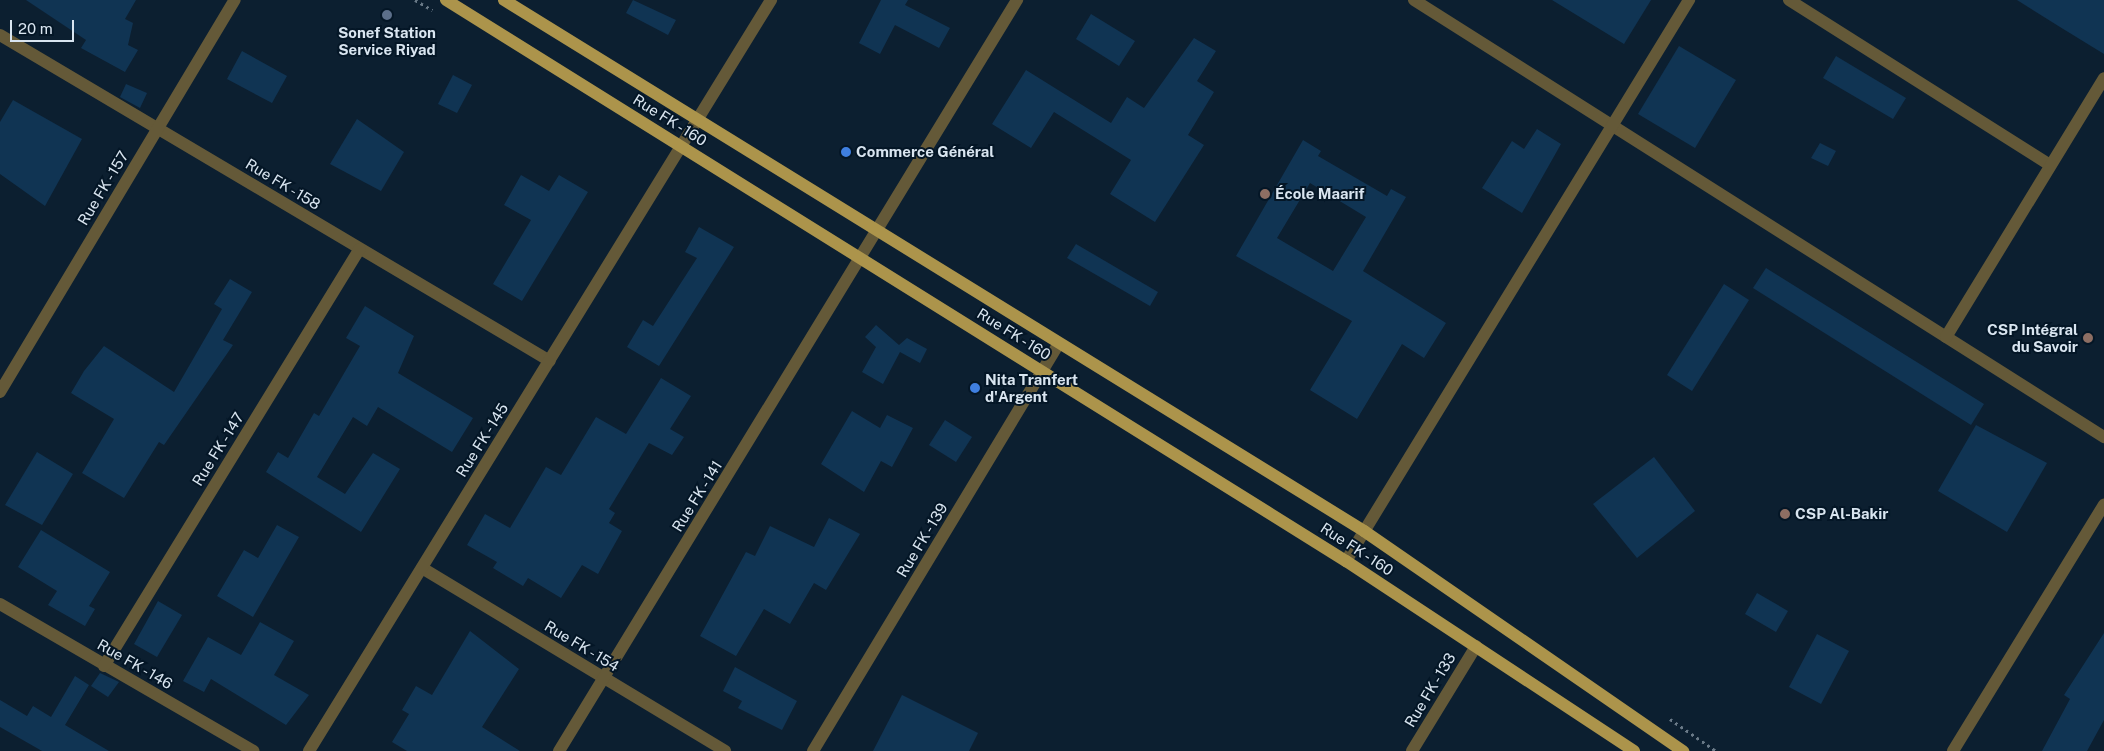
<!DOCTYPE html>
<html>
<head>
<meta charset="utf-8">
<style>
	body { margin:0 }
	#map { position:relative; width:2104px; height:751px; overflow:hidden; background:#0c1f30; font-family:"Public Sans",sans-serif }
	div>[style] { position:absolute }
	.building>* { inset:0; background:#103453 }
	.path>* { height:3px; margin-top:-1.5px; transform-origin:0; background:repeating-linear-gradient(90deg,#6a7a88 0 2.5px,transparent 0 6.5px) }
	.minor>* { height:12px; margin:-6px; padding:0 6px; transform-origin:6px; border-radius:6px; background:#645938 }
	.major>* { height:12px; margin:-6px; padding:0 6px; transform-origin:6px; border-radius:6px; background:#ac944b }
	.dots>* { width:14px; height:14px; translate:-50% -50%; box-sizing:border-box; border:2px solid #041626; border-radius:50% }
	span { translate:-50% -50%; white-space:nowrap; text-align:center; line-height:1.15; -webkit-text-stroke:4px #041626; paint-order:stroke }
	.poi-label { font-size:15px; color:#d9e5f0; font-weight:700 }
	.left { translate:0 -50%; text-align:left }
	.right { translate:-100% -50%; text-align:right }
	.street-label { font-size:15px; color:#d9e5f0 }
	.scale { position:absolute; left:10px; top:20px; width:64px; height:22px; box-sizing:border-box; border:2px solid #d9e5f0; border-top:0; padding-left:6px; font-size:15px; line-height:18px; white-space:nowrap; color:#d9e5f0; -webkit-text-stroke:4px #041626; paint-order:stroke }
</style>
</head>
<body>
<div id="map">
	<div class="building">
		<div style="clip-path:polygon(26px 0,136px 0,125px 19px,133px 23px,128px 45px,138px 50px,125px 72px,81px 48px,86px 40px)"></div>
		<div style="clip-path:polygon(633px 0,676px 20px,668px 35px,626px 13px)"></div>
		<div style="clip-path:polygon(881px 0,908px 0,905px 5px,950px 28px,939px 48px,895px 25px,880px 54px,859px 43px)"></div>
		<div style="clip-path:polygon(1552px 0,1651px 0,1624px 44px)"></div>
		<div style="clip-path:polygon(2017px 0,2104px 0,2104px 54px,2060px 27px)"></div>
		<div style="clip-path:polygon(1091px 14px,1135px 41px,1119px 66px,1076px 39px)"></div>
		<div style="clip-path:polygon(1194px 38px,1216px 51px,1197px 81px,1214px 92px,1188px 135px,1204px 145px,1155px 222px,1110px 194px,1131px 160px,1054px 112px,1031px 148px,992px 124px,1026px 70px,1111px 123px,1127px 97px,1144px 108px)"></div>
		<div style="clip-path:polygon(1679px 46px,1736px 80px,1695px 148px,1638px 114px)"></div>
		<div style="clip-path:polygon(242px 51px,287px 76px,272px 103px,227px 79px)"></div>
		<div style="clip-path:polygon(1836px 56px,1906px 98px,1893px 119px,1823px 78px)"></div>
		<div style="clip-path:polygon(453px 75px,472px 85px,457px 113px,438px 104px)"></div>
		<div style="clip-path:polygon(126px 84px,147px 93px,140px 108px,120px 97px)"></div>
		<div style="clip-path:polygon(13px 100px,82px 139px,45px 206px,0 174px,0 122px)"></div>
		<div style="clip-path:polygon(357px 119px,404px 152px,381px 191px,330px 164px)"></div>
		<div style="clip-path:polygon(1537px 129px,1561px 144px,1522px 213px,1482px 188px,1512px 141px,1524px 149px)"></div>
		<div style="clip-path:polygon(evenodd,1303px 140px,1321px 151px,1318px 156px,1387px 196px,1391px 189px,1406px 197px,1363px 271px,1446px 323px,1424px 358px,1402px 344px,1357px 419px,1310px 390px,1352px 321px,1236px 256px,1303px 140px,1310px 183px,1366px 217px,1333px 271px,1277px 238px,1310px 183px)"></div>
		<div style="clip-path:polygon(1820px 143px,1836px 151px,1828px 166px,1811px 158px)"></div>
		<div style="clip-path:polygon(521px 175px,549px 191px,559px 175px,588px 192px,522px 301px,493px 284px,531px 220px,504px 205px)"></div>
		<div style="clip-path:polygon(699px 227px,734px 247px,659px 366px,627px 347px,643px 320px,653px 326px,697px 258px,685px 252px)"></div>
		<div style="clip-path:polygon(1076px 244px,1158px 292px,1150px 306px,1067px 258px)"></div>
		<div style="clip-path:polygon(1766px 268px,1984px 404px,1971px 425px,1753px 288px)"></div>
		<div style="clip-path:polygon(230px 279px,252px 292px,223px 340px,233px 345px,164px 445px,159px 442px,124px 498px,82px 473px,114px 419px,71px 393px,84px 371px,104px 346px,174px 392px,222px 309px,214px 304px)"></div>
		<div style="clip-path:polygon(1724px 284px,1749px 300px,1692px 391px,1667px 375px)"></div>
		<div style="clip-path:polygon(365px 306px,414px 336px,398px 373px,473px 418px,452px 452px,378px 407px,367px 426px,353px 417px,317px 477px,345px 494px,373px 453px,400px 469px,361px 532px,266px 472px,278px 452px,288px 458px,314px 413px,319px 416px,360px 346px,346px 338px)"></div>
		<div style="clip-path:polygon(876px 325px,899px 345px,907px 338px,927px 349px,920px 363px,900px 352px,883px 384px,862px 372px,876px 347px,865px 337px)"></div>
		<div style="clip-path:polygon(661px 378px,691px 396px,670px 429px,684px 437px,672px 455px,649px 443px,609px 509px,615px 513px,609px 523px,622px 531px,598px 574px,582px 565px,561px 598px,528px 578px,523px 586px,493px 568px,497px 562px,467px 545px,485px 514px,510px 528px,546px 467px,561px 475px,596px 417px,626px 434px)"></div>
		<div style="clip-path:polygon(852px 411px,880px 428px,887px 415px,913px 428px,892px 467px,881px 461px,864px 492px,821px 464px)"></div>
		<div style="clip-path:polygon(945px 420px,972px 437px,956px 462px,929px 445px)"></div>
		<div style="clip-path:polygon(1976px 425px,2047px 463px,2007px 532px,1938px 491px)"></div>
		<div style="clip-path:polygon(37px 452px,73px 474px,42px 525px,5px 505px)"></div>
		<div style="clip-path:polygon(1654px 457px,1695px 511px,1637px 558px,1593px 504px)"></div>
		<div style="clip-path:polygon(829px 518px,860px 534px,826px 590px,814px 583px,790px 624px,764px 609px,736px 656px,700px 636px,746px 552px,755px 556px,770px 526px,814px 547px)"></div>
		<div style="clip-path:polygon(277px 525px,299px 537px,253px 617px,217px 596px,244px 550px,258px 558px)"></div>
		<div style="clip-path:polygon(41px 530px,110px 572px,89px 606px,95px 609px,85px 626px,48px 605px,57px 591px,18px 567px)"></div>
		<div style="clip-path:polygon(1757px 593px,1788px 611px,1776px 632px,1745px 614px)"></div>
		<div style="clip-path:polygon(158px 601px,182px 615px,157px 657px,134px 644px)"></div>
		<div style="clip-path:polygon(260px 622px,294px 641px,274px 675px,309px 695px,286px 725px,211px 679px,204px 692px,183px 681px,208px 637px,241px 655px)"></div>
		<div style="clip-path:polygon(470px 631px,519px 669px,482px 727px,520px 751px,407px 751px,392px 742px,409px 714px,402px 710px,416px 686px,432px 695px)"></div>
		<div style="clip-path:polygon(2104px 633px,2104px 720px,2087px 751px,2042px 751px,2070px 699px,2064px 695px)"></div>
		<div style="clip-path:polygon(1817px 634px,1849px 651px,1821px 704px,1789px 687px)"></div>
		<div style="clip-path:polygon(735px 667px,797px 701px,782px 730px,738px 708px,742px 701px,723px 691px)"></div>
		<div style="clip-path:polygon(100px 673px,119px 682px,108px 697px,91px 686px)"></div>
		<div style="clip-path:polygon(75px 676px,89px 685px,65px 725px,109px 751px,42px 751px,0 727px,0 700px,27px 716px,33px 706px,51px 717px)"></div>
		<div style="clip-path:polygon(902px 695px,978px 733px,969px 751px,873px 751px)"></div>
	</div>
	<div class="path">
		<div style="left:415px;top:0;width:20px;rotate:30deg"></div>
		<div style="left:1670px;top:719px;width:56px;rotate:34.8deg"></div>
	</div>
	<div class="minor">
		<div style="left:1414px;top:0;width:817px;rotate:32.35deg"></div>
		<div style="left:1789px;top:0;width:309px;rotate:32.3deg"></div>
		<div style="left:0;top:35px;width:639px;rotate:30.66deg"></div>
		<div style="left:1946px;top:337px;width:303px;rotate:-58.6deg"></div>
		<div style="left:0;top:392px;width:457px;rotate:-59.1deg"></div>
		<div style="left:1346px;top:561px;width:658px;rotate:-58.56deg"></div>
		<div style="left:422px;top:568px;width:354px;rotate:31.1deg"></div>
		<div style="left:0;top:604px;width:293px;rotate:30.1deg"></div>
		<div style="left:104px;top:666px;width:489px;rotate:-58.5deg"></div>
		<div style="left:309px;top:751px;width:882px;rotate:-58.4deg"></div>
		<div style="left:559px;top:751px;width:880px;rotate:-58.62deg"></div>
		<div style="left:813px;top:751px;width:474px;rotate:-58.9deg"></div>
		<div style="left:1412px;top:751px;width:123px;rotate:-58.6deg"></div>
		<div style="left:1953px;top:751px;width:289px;rotate:-58.5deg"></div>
	</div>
	<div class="major">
		<div style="left:446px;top:0;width:1061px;rotate:31.94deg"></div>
		<div style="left:1346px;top:561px;width:345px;rotate:33.4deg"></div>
		<div style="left:504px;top:0;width:1011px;rotate:31.69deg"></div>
		<div style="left:1364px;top:531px;width:388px;rotate:34.6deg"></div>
	</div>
	<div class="dots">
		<div style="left:387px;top:15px;background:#5c6f8a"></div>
		<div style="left:846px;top:152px;background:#3f7fe0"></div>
		<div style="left:1265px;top:194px;background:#8d6e63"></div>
		<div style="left:2088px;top:338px;background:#8d6e63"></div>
		<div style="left:975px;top:388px;background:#3f7fe0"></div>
		<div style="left:1785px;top:514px;background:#8d6e63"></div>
	</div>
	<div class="poi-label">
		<span style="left:387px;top:41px">Sonef Station<br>Service Riyad</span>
		<span class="left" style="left:856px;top:152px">Commerce Général</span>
		<span class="left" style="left:1275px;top:194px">École Maarif</span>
		<span class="right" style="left:2078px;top:338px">CSP Intégral<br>du Savoir</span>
		<span class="left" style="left:985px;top:388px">Nita Tranfert<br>d'Argent</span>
		<span class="left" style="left:1795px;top:514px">CSP Al-Bakir</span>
	</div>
	<div class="street-label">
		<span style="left:670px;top:120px;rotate:32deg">Rue FK - 160</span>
		<span style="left:283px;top:184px;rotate:31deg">Rue FK - 158</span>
		<span style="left:103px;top:188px;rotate:-59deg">Rue FK - 157</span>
		<span style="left:1014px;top:334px;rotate:32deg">Rue FK - 160</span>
		<span style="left:482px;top:440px;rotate:-58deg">Rue FK - 145</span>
		<span style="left:218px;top:449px;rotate:-58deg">Rue FK - 147</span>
		<span style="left:697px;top:496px;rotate:-58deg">Rue FK - 141</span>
		<span style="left:922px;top:540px;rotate:-59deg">Rue FK - 139</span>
		<span style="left:1357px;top:549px;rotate:33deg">Rue FK - 160</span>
		<span style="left:582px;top:646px;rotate:31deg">Rue FK - 154</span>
		<span style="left:135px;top:664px;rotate:30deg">Rue FK - 146</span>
		<span style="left:1430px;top:690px;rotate:-59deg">Rue FK - 133</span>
	</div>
	<div class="scale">20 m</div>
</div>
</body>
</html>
